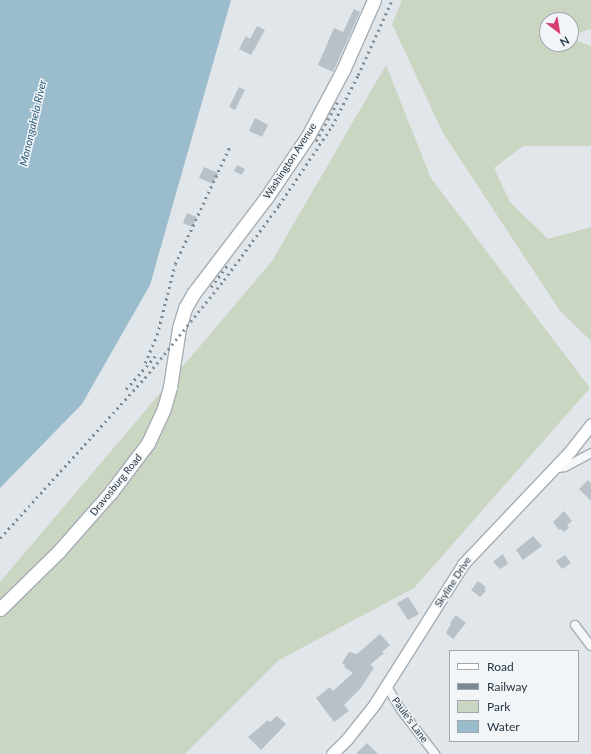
<!DOCTYPE html>
<html>
<head>
<meta charset="utf-8">
<style>
	body { margin:0 }
	#map { position:relative; width:591px; height:754px; overflow:hidden; background:#e1e6ea; font-family:Lato,sans-serif }
	div>[style] { position:absolute }
	.green>* { inset:0; background:#cad5c2 }
	.water>* { inset:0; background:#9abccc }
	.building>* { inset:0; background:#b8c1c8 }
	.roads { filter:drop-shadow(1px 0 #a6aeb5) drop-shadow(-1px 0 #a6aeb5) drop-shadow(0 1px #a6aeb5) drop-shadow(0 -1px #a6aeb5) }
	.street>* { height:8px; margin:-4px; padding:0 4px; transform-origin:4px; border-radius:4px; background:#f4f6f8 }
	.secondary>* { height:11px; margin:-5.5px; padding:0 5.5px; transform-origin:5.5px; border-radius:5.5px; background:#fff }
	.primary>* { height:13px; margin:-6.5px; padding:0 6.5px; transform-origin:6.5px; border-radius:6.5px; background:#fff }
	.rail>* { height:2.5px; margin-top:-1.25px; transform-origin:0; background:repeating-linear-gradient(90deg,#798995 0 2px,transparent 0 6px) }
	span { translate:-50% -50%; white-space:nowrap; text-align:center; line-height:1.15; -webkit-text-stroke:3px #f1f5f8; paint-order:stroke }
	.street-label { font-size:10px; color:#283743 }
	.water-label { font-size:11px; color:#305e7a; font-style:italic }
	.legend { position:absolute; left:449px; top:650px; width:130px; height:92px; box-sizing:border-box; background:#f1f5f8; border:1px solid #a1a9b0; margin:0; padding:5px 7px; list-style:none; font-size:12px; color:#283743 }
	.legend li { display:flex; align-items:center; gap:8px; height:20px }
	.legend b { width:20px; border:1px solid #a1a9b0 }
	.north { position:absolute; left:539px; top:12px; width:40px; height:40px; box-sizing:border-box; background:#f1f5f8; border:1px solid #a1a9b0; border-radius:50%; rotate:149deg; font-size:11px; font-weight:700; line-height:16px; text-align:center; color:#283743 }
	.north::after { content:''; display:block; margin:auto; width:14px; height:18px; background:#d63f72; clip-path:polygon(50% 0,100% 100%,50% 72%,0 100%) }
</style>
</head>
<body>
<div id="map">
	<div class="green">
		<div style="clip-path:polygon(402px 0,591px 0,591px 29px,571px 35px,571px 20px,547px 20px,547px 44px,571px 44px,571px 39px,591px 46px,591px 146px,523px 146px,494px 168px,510px 202px,548px 239px,591px 227px,591px 341px,560px 311px,443px 133px,392px 24px)"></div>
		<div style="clip-path:polygon(386px 65px,431px 178px,590px 388px,414px 588px,279px 660px,185px 754px,0 754px,0 582px,272px 261px)"></div>
	</div>
	<div class="water">
		<div style="clip-path:polygon(0 0,231px 0,150px 285px,82px 404px,0 488px)"></div>
	</div>
	<div class="building">
		<div style="clip-path:polygon(354px 9px,360px 12px,333px 72px,318px 65px,334px 28px,343px 32px)"></div>
		<div style="clip-path:polygon(257px 26px,265px 30px,251px 55px,239px 49px,246px 36px,250px 39px)"></div>
		<div style="clip-path:polygon(239px 87px,245px 90px,235px 110px,229px 107px)"></div>
		<div style="clip-path:polygon(255px 118px,268px 125px,262px 137px,249px 131px)"></div>
		<div style="clip-path:polygon(237px 165px,245px 169px,242px 175px,234px 171px)"></div>
		<div style="clip-path:polygon(204px 167px,218px 173px,213px 184px,199px 178px)"></div>
		<div style="clip-path:polygon(187px 213px,197px 217px,192px 227px,183px 223px)"></div>
		<div style="clip-path:polygon(588px 480px,591px 483px,591px 501px,579px 489px)"></div>
		<div style="clip-path:polygon(564px 511px,572px 521px,567px 525px,569px 528px,564px 532px,561px 529px,559px 530px,553px 522px)"></div>
		<div style="clip-path:polygon(533px 536px,542px 546px,523px 560px,516px 550px)"></div>
		<div style="clip-path:polygon(503px 554px,508px 564px,500px 569px,493px 562px)"></div>
		<div style="clip-path:polygon(565px 555px,571px 563px,562px 569px,556px 561px)"></div>
		<div style="clip-path:polygon(478px 581px,486px 587px,484px 589px,486px 591px,480px 597px,471px 590px)"></div>
		<div style="clip-path:polygon(408px 597px,419px 614px,408px 620px,397px 603px)"></div>
		<div style="clip-path:polygon(456px 615px,466px 623px,453px 639px,446px 633px,451px 624px,450px 623px)"></div>
		<div style="clip-path:polygon(380px 634px,390px 645px,382px 652px,384px 653px,370px 665px,374px 668px,360px 689px,344px 705px,349px 711px,334px 722px,316px 698px,330px 687px,333px 691px,353px 673px,344px 667px,345px 665px,342px 663px,349px 652px,357px 654px)"></div>
		<div style="clip-path:polygon(277px 716px,286px 724px,261px 750px,248px 737px,268px 720px,270px 722px)"></div>
		<div style="clip-path:polygon(367px 743px,378px 754px,356px 754px)"></div>
	</div>
	<div class="roads">
		<div class="street">
			<div style="left:553px;top:469px;width:12px;rotate:-9deg"></div>
			<div style="left:565px;top:467px;width:30px;rotate:-28deg"></div>
			<div style="left:575px;top:625px;width:26px;rotate:53deg"></div>
			<div style="left:386px;top:685px;width:29px;rotate:59deg"></div>
			<div style="left:401px;top:710px;width:56px;rotate:52.3deg"></div>
		</div>
		<div class="secondary">
			<div style="left:332px;top:754px;width:21px;rotate:-45deg"></div>
			<div style="left:347px;top:739px;width:43px;rotate:-51.5deg"></div>
			<div style="left:374px;top:705px;width:167px;rotate:-57.7deg"></div>
			<div style="left:463px;top:564px;width:157px;rotate:-46.5deg"></div>
			<div style="left:571px;top:450px;width:33px;rotate:-52deg"></div>
		</div>
		<div class="primary">
			<div style="left:0;top:609px;width:83px;rotate:-44.5deg"></div>
			<div style="left:59px;top:551px;width:79px;rotate:-48.6deg"></div>
			<div style="left:111px;top:492px;width:61px;rotate:-52.9deg"></div>
			<div style="left:148px;top:443px;width:38px;rotate:-65deg"></div>
			<div style="left:164px;top:408px;width:22px;rotate:-74deg"></div>
			<div style="left:170px;top:387px;width:60px;rotate:-81.3deg"></div>
			<div style="left:179px;top:328px;width:21px;rotate:-73deg"></div>
			<div style="left:185px;top:308px;width:16px;rotate:-60deg"></div>
			<div style="left:193px;top:294px;width:121px;rotate:-52.8deg"></div>
			<div style="left:266px;top:198px;width:75px;rotate:-55.9deg"></div>
			<div style="left:308px;top:136px;width:75px;rotate:-62.1deg"></div>
			<div style="left:343px;top:70px;width:77px;rotate:-66.1deg"></div>
		</div>
	</div>
	<div class="rail">
		<div style="left:316px;top:141px;width:46px;rotate:-61.2deg"></div>
		<div style="left:211px;top:287px;width:30px;rotate:-53deg"></div>
		<div style="left:145px;top:363px;width:30px;rotate:-67deg"></div>
		<div style="left:157px;top:335px;width:73px;rotate:-75.8deg"></div>
		<div style="left:175px;top:264px;width:132px;rotate:-65deg"></div>
		<div style="left:126px;top:389px;width:48px;rotate:-48.4deg"></div>
		<div style="left:0;top:538px;width:222px;rotate:-47.9deg"></div>
		<div style="left:149px;top:373px;width:119px;rotate:-51.1deg"></div>
		<div style="left:224px;top:280px;width:93px;rotate:-53.7deg"></div>
		<div style="left:279px;top:205px;width:95px;rotate:-56.1deg"></div>
		<div style="left:332px;top:126px;width:57px;rotate:-63deg"></div>
		<div style="left:358px;top:75px;width:82px;rotate:-65.6deg"></div>
	</div>
	<div class="street-label">
		<span style="left:290px;top:161px;rotate:-57deg">Washington Avenue</span>
		<span style="left:116px;top:485px;rotate:-51deg">Dravosburg Road</span>
		<span style="left:453px;top:582px;rotate:-57deg">Skyline Drive</span>
		<span style="left:410px;top:720px;rotate:54deg">Paule's Lane</span>
	</div>
	<div class="water-label">
		<span style="left:33px;top:123px;rotate:-77deg">Monongahela River</span>
	</div>
	<ul class="legend">
	<li><b style="height:5px;background:#fff"></b>Road</li>
	<li><b style="height:5px;background:#798995"></b>Railway</li>
	<li><b style="height:11px;background:#cad5c2"></b>Park</li>
	<li><b style="height:11px;background:#9abccc"></b>Water</li>
	</ul>
	<div class="north">N</div>
</div>
</body>
</html>
